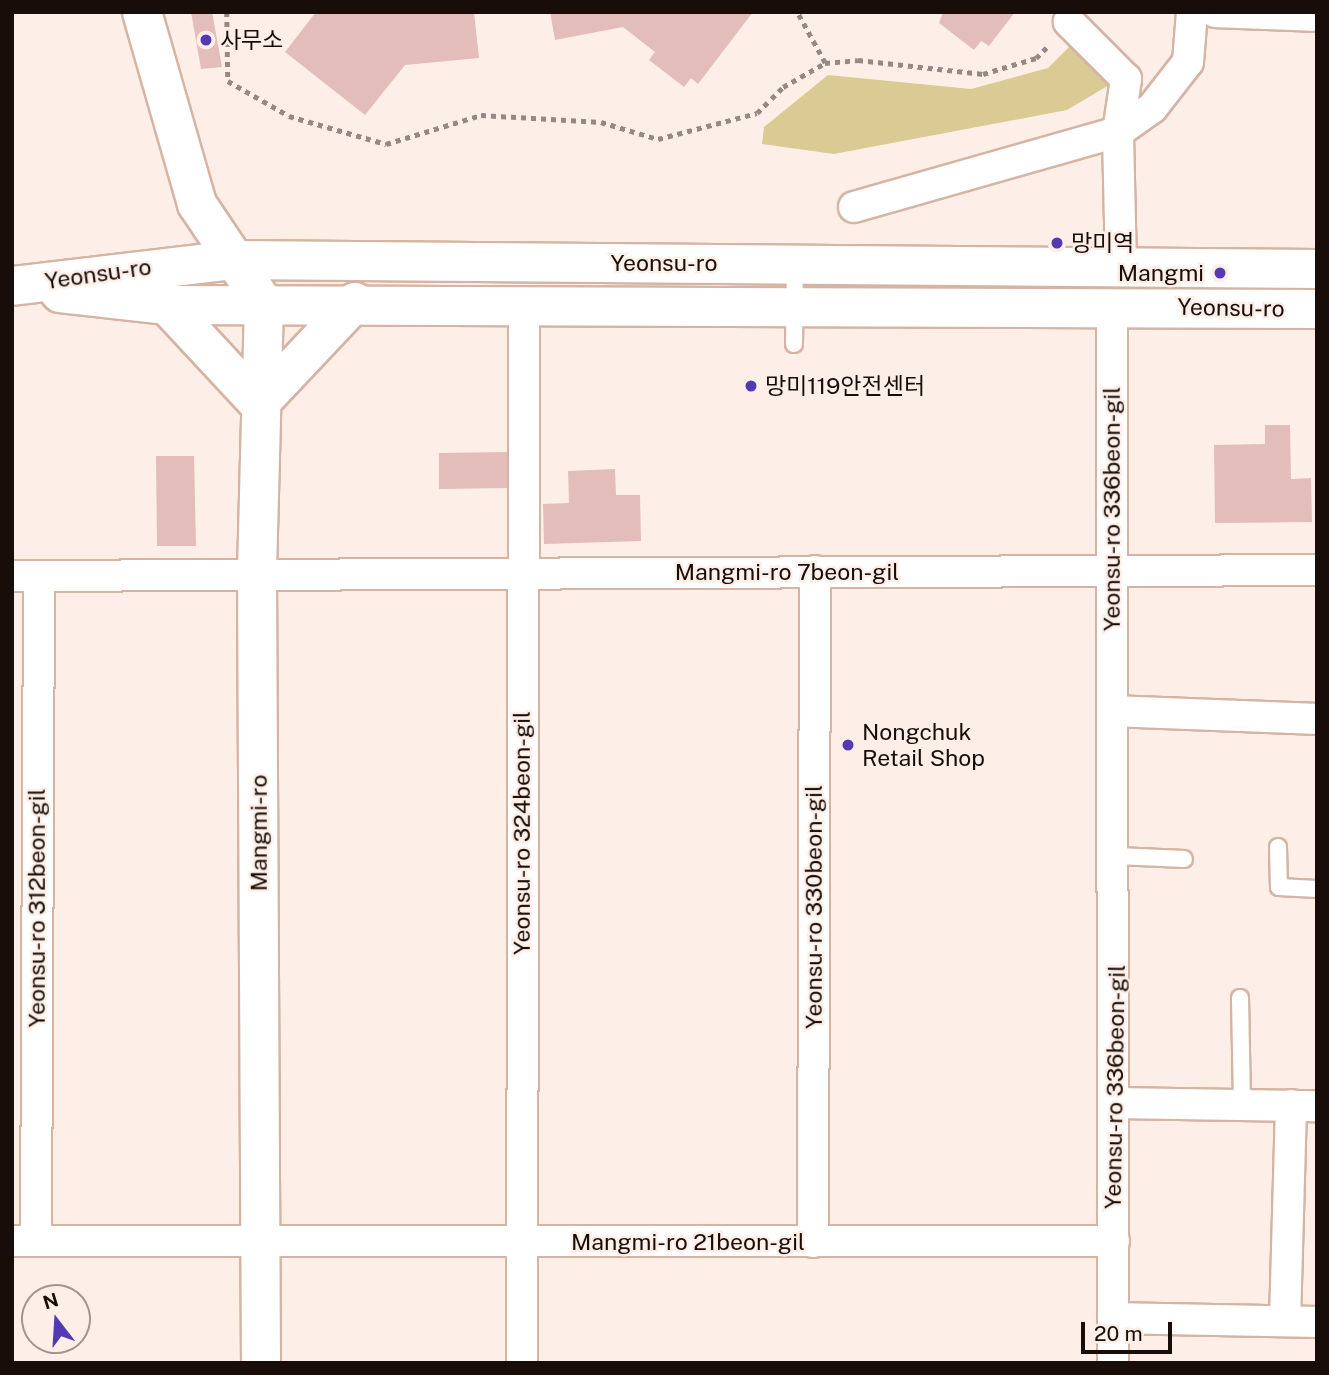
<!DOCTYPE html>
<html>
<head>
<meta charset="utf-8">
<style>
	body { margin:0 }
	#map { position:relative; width:1329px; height:1375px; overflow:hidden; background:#fdefe8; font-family:"Public Sans","Noto Sans KR",sans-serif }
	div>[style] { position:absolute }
	.green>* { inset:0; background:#d9cb93 }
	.building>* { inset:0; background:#e3bdb9 }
	.path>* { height:4.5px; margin-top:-2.25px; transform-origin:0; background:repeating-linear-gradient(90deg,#968983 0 5px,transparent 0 10px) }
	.roads { filter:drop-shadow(2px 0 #d5b4a4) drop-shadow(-2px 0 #d5b4a4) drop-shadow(0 2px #d5b4a4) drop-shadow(0 -2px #d5b4a4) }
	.lane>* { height:16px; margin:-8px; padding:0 8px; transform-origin:8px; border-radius:8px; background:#fff }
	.street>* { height:30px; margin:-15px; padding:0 15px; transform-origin:15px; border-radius:15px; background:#fff }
	.secondary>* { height:38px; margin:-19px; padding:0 19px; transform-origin:19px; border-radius:19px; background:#fff }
	.dots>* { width:19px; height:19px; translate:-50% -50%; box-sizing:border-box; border:4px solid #fdefe8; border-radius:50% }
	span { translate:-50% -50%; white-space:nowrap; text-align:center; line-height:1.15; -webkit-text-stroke:5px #fdefe8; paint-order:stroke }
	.poi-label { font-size:23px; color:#180d08 }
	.left { translate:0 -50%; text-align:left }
	.right { translate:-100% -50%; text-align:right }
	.street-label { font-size:23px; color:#180d08 }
	.frame { position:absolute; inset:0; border:14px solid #180d08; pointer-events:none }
	.north { position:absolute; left:21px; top:1284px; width:70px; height:70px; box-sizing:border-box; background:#fdefe8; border:2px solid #a1958e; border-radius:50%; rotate:343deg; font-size:19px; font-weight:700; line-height:28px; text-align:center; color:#180d08 }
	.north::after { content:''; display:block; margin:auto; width:24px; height:32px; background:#543ab2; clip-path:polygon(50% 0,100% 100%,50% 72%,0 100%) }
	.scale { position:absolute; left:1081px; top:1322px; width:91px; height:32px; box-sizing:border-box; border:4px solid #180d08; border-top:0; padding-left:9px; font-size:21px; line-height:24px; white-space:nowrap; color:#180d08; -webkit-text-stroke:5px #fdefe8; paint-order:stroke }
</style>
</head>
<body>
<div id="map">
	<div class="green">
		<div style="clip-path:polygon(1070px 46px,1111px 84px,1067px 110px,834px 154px,762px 144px,764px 127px,828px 75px,971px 89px,1048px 68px)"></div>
	</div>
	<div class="building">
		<div style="clip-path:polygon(191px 12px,212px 12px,222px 67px,201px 69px)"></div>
		<div style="clip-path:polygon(316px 12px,474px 12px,479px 58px,405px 65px,365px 115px,285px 52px)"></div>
		<div style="clip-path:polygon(550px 12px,753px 12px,698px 84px,691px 78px,684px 87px,649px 60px,655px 52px,623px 27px,555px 40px)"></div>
		<div style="clip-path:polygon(943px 12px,1015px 12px,989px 46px,981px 41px,974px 50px,939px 23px)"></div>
		<div style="clip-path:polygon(1265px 425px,1290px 425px,1291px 479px,1311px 478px,1312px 522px,1215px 523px,1214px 445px,1265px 444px)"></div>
		<div style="clip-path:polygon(509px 452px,509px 488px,439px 489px,439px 453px)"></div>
		<div style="clip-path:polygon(156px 456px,194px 456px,196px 546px,157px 546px)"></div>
		<div style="clip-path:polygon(615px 469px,616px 495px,640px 495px,641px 541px,544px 544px,543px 504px,569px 503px,568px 471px)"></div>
	</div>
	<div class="path">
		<div style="left:227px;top:12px;width:69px;rotate:89.2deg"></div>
		<div style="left:228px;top:81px;width:70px;rotate:29.8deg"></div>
		<div style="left:289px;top:116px;width:101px;rotate:16.1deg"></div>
		<div style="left:386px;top:144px;width:99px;rotate:-17deg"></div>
		<div style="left:481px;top:115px;width:120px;rotate:3.3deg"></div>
		<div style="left:601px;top:122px;width:59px;rotate:16.6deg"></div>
		<div style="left:658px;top:139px;width:102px;rotate:-14.7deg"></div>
		<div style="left:757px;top:113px;width:37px;rotate:-45deg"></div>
		<div style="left:783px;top:87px;width:48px;rotate:-29.7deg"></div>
		<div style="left:825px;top:63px;width:58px;rotate:-118.8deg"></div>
		<div style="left:825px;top:63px;width:33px;rotate:-5deg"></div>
		<div style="left:858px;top:60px;width:126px;rotate:6.4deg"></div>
		<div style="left:983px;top:74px;width:55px;rotate:-16.8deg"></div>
		<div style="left:1036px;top:58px;width:20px;rotate:-45deg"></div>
	</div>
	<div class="roads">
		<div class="lane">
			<div style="left:794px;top:344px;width:80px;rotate:-89.3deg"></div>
			<div style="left:1278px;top:847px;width:40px;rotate:88.6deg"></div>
			<div style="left:1279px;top:887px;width:38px;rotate:3deg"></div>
			<div style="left:1117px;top:856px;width:67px;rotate:2.6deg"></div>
			<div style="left:1240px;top:998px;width:106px;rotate:88.9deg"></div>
		</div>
		<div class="street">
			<div style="left:1215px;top:12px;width:102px;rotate:2.2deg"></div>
			<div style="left:854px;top:207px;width:274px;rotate:-15.9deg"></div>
			<div style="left:1118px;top:132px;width:54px;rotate:-81.4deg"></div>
			<div style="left:1126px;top:79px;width:81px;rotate:-135deg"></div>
			<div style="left:1121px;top:267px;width:135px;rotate:-91.3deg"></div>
			<div style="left:1118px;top:132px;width:42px;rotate:-35.2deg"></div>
			<div style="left:1152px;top:108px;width:58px;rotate:-52deg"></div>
			<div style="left:1188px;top:62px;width:50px;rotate:-85.4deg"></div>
			<div style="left:1112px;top:306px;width:1057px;rotate:89.95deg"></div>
			<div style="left:12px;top:576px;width:1305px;rotate:-0.26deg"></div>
			<div style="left:1113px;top:711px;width:204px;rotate:2.2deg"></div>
			<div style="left:1115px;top:1103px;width:202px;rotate:0.9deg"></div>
			<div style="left:12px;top:1241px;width:1102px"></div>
			<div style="left:36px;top:1241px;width:665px;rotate:-89.74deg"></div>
			<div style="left:813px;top:1242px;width:671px;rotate:-89.83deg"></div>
			<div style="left:1113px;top:1318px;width:204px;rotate:1.1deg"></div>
			<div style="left:1285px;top:1321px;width:216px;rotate:-88.4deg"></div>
			<div style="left:522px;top:1363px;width:1060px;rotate:-89.89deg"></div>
		</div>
		<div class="secondary">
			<div style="left:142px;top:12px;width:200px;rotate:74deg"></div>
			<div style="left:197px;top:204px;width:120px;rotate:56.2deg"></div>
			<div style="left:264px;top:304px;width:272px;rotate:91.5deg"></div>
			<div style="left:257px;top:576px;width:787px;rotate:89.71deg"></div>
			<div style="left:12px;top:286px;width:224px;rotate:-6.7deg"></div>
			<div style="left:234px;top:260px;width:1083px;rotate:0.48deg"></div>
			<div style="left:60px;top:293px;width:108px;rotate:6.4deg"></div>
			<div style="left:167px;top:305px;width:1150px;rotate:0.2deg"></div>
			<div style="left:167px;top:305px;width:135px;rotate:47.1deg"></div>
			<div style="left:259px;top:404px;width:140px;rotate:-46.7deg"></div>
		</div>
	</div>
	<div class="dots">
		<div style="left:206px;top:40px;background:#543ab2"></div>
		<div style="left:1057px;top:243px;background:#543ab2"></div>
		<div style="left:1220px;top:273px;background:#543ab2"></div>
		<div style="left:751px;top:386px;background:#543ab2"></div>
		<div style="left:848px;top:745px;background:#543ab2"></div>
	</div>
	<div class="poi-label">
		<span class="left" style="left:220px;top:40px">사무소</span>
		<span class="left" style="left:1071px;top:243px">망미역</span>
		<span class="right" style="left:1204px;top:273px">Mangmi</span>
		<span class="left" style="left:765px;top:386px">망미119안전센터</span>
		<span class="left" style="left:862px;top:745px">Nongchuk<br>Retail Shop</span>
	</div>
	<div class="street-label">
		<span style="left:664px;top:263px">Yeonsu-ro</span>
		<span style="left:98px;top:274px;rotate:-8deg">Yeonsu-ro</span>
		<span style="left:1231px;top:308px;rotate:1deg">Yeonsu-ro</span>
		<span style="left:1112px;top:509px;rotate:-90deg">Yeonsu-ro 336beon-gil</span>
		<span style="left:787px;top:572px">Mangmi-ro 7beon-gil</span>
		<span style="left:259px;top:833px;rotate:-90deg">Mangmi-ro</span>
		<span style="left:522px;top:833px;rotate:-90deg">Yeonsu-ro 324beon-gil</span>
		<span style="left:814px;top:907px;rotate:-90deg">Yeonsu-ro 330beon-gil</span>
		<span style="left:37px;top:908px;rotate:-90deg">Yeonsu-ro 312beon-gil</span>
		<span style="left:1115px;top:1087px;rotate:-89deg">Yeonsu-ro 336beon-gil</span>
		<span style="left:688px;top:1242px">Mangmi-ro 21beon-gil</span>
	</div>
	<div class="frame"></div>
	<div class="north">N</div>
	<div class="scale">20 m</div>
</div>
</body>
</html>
